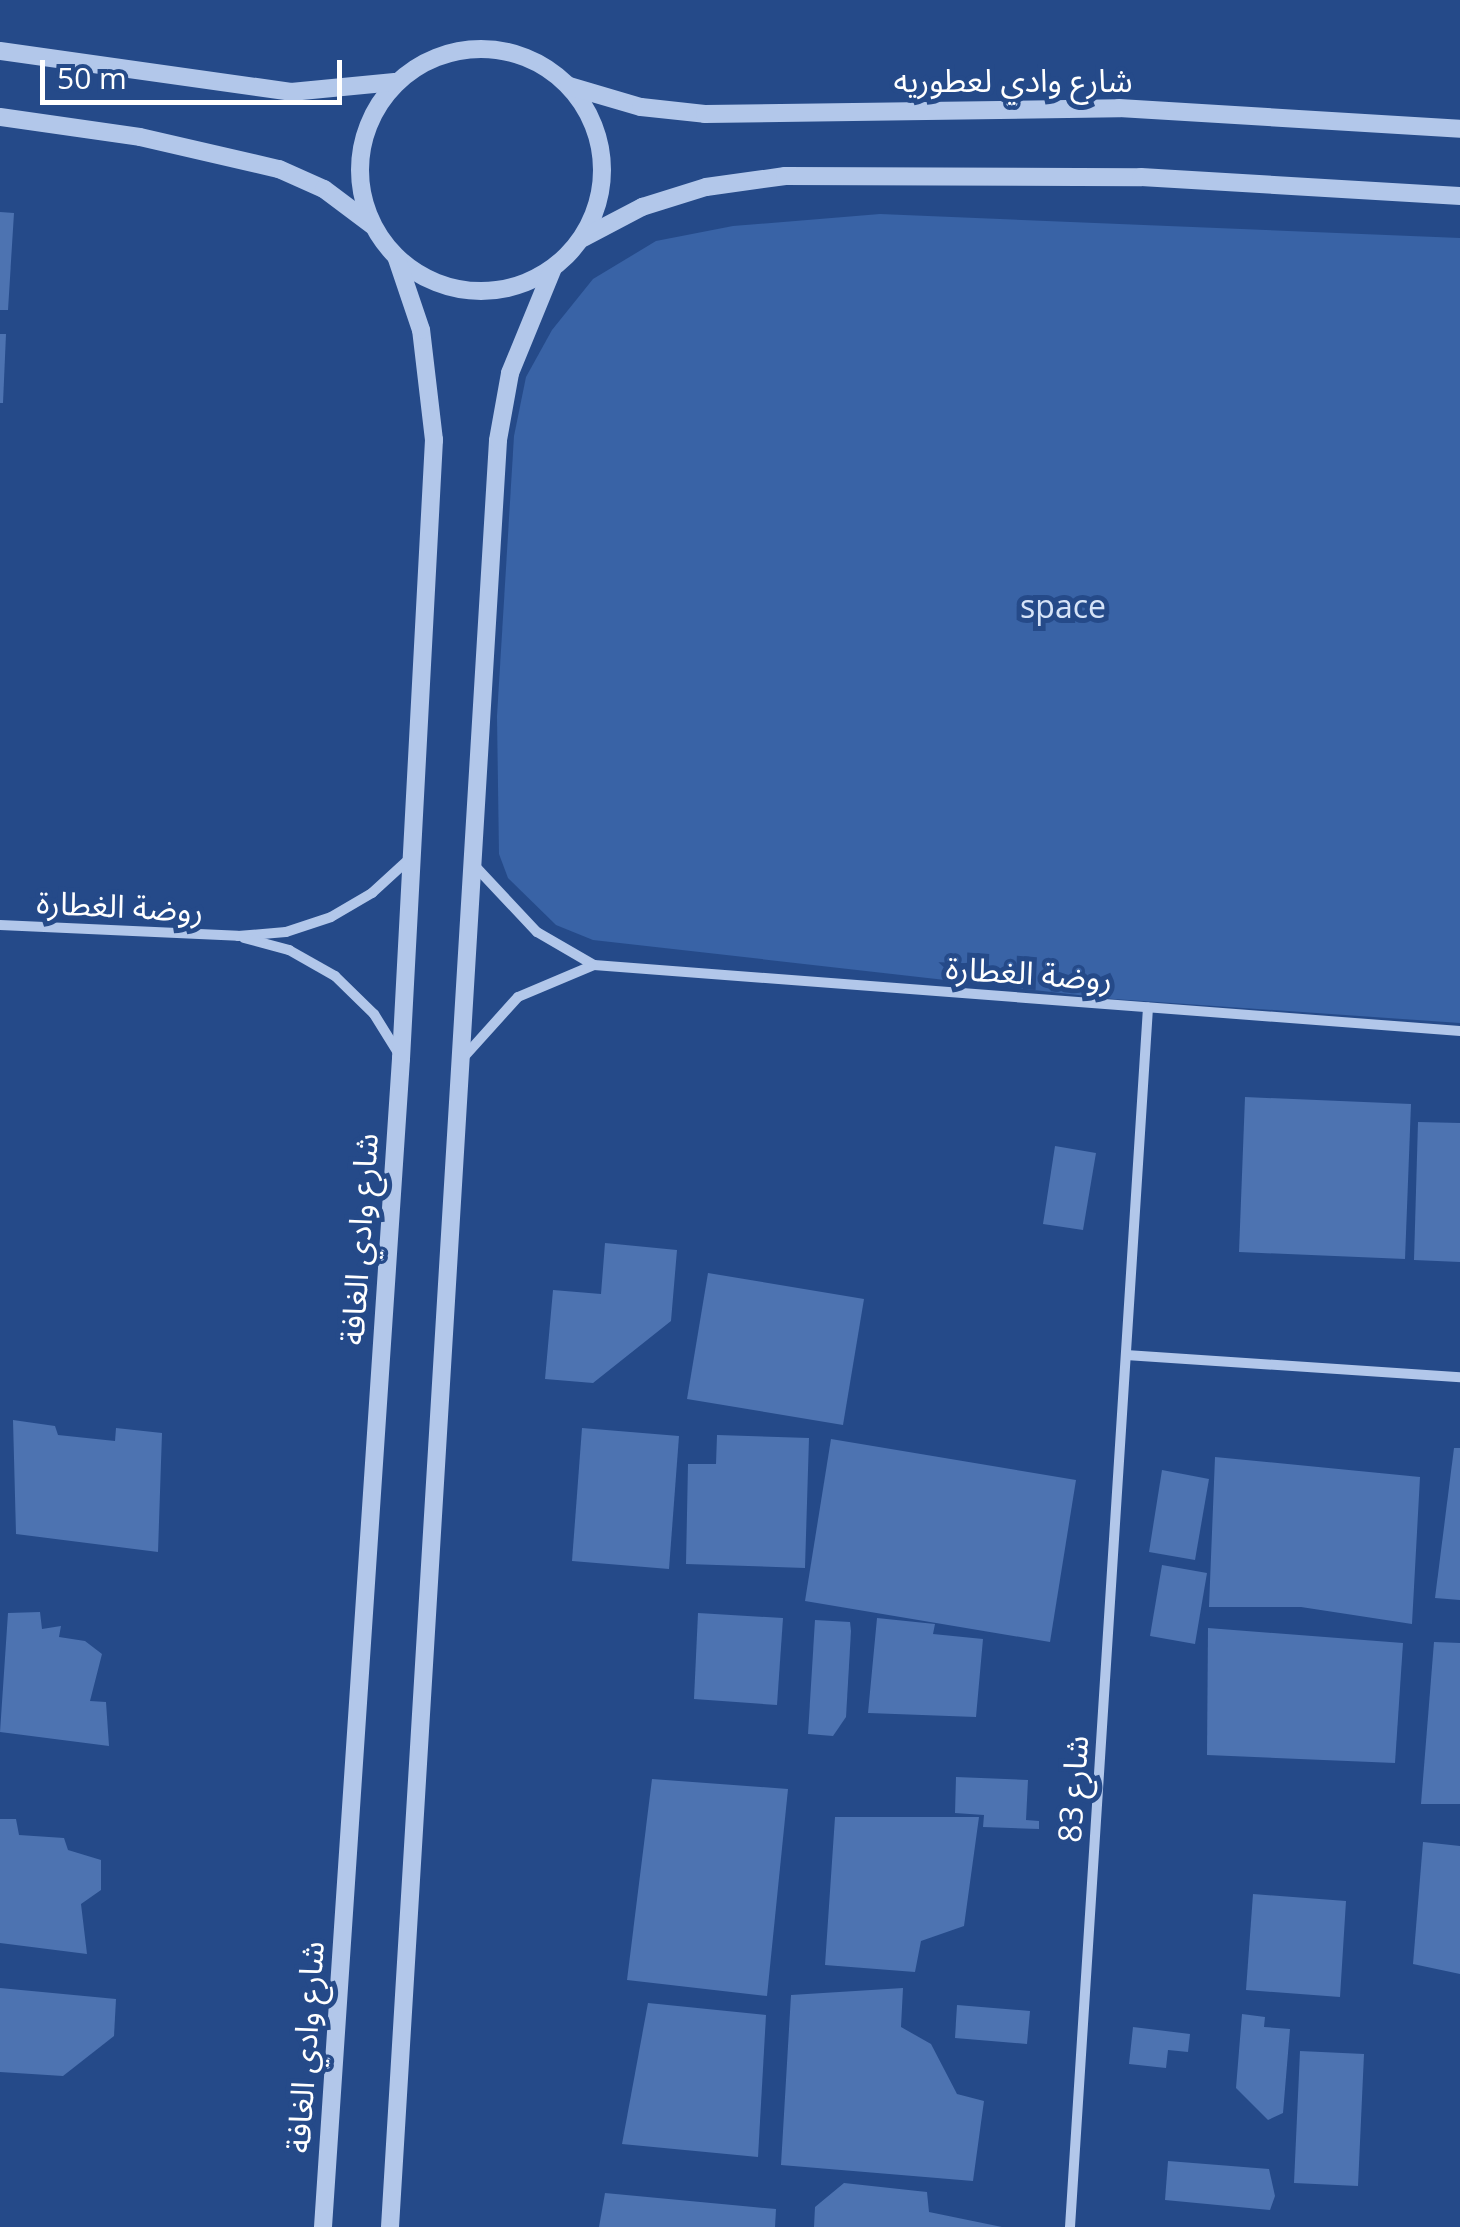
<!DOCTYPE html>
<html>
<head>
<meta charset="utf-8">
<style>
	body { margin:0 }
	#map { position:relative; width:1460px; height:2227px; overflow:hidden; background:#254a89; font-family:"Open Sans","Noto Sans Arabic",sans-serif }
	div>[style] { position:absolute }
	.green>* { inset:0; background:#3963a6 }
	.building>* { inset:0; background:#4d73b1 }
	.minor>* { height:10px; margin:-5px; padding:0 5px; transform-origin:5px; border-radius:5px; background:#b2c7ea }
	.tertiary>* { height:18px; margin:-9px; padding:0 9px; transform-origin:9px; border-radius:9px; background:#b2c7ea }
	.tertiary>.ring { margin:-9px; padding:0; box-sizing:content-box; background:none; border:18px solid #b2c7ea; border-radius:50% }
	span { translate:-50% -50%; white-space:nowrap; text-align:center; line-height:1.15; -webkit-text-stroke:10px #254a89; paint-order:stroke }
	.street-label { font-size:32px; color:#fff }
	.park-label { font-size:32px; color:#d6e3f7 }
	.scale { position:absolute; left:40px; top:60px; width:302px; height:45px; box-sizing:border-box; border:5px solid #fff; border-top:0; padding-left:12px; font-size:30px; line-height:35px; white-space:nowrap; color:#fff; -webkit-text-stroke:8px #254a89; paint-order:stroke }
</style>
</head>
<body>
<div id="map">
	<div class="green">
		<div style="clip-path:polygon(880px 214px,1460px 238px,1460px 1023px,1114px 999px,593px 940px,556px 925px,508px 878px,499px 854px,497px 716px,514px 436px,526px 377px,552px 330px,593px 279px,656px 241px,733px 226px)"></div>
	</div>
	<div class="building">
		<div style="clip-path:polygon(0 212px,14px 213px,8px 310px,0 310px)"></div>
		<div style="clip-path:polygon(0 334px,6px 334px,3px 403px,0 403px)"></div>
		<div style="clip-path:polygon(1245px 1097px,1411px 1104px,1405px 1259px,1239px 1252px)"></div>
		<div style="clip-path:polygon(1418px 1122px,1460px 1123px,1460px 1262px,1414px 1260px)"></div>
		<div style="clip-path:polygon(1055px 1146px,1096px 1153px,1083px 1230px,1043px 1224px)"></div>
		<div style="clip-path:polygon(605px 1243px,677px 1250px,671px 1321px,593px 1383px,545px 1379px,553px 1290px,601px 1294px)"></div>
		<div style="clip-path:polygon(708px 1273px,864px 1299px,843px 1425px,687px 1399px)"></div>
		<div style="clip-path:polygon(13px 1420px,55px 1426px,58px 1435px,115px 1441px,116px 1428px,162px 1433px,158px 1552px,16px 1534px)"></div>
		<div style="clip-path:polygon(582px 1428px,679px 1436px,669px 1569px,572px 1561px)"></div>
		<div style="clip-path:polygon(717px 1435px,809px 1438px,805px 1568px,686px 1564px,688px 1464px,716px 1464px)"></div>
		<div style="clip-path:polygon(831px 1439px,1076px 1480px,1050px 1642px,805px 1601px)"></div>
		<div style="clip-path:polygon(1454px 1448px,1460px 1448px,1460px 1600px,1435px 1598px)"></div>
		<div style="clip-path:polygon(1215px 1457px,1420px 1477px,1412px 1624px,1301px 1607px,1209px 1607px)"></div>
		<div style="clip-path:polygon(1162px 1470px,1209px 1479px,1195px 1560px,1149px 1552px)"></div>
		<div style="clip-path:polygon(1162px 1565px,1207px 1573px,1195px 1644px,1150px 1636px)"></div>
		<div style="clip-path:polygon(40px 1612px,42px 1629px,61px 1626px,59px 1637px,85px 1641px,102px 1654px,90px 1701px,106px 1702px,109px 1746px,0 1732px,8px 1613px)"></div>
		<div style="clip-path:polygon(698px 1613px,783px 1618px,777px 1705px,694px 1699px)"></div>
		<div style="clip-path:polygon(877px 1618px,935px 1624px,933px 1634px,983px 1639px,976px 1717px,868px 1713px)"></div>
		<div style="clip-path:polygon(815px 1620px,850px 1622px,851px 1631px,846px 1717px,833px 1736px,808px 1734px)"></div>
		<div style="clip-path:polygon(1208px 1628px,1403px 1643px,1395px 1763px,1207px 1755px)"></div>
		<div style="clip-path:polygon(1434px 1642px,1460px 1643px,1460px 1804px,1421px 1804px)"></div>
		<div style="clip-path:polygon(956px 1777px,1028px 1780px,1026px 1820px,1039px 1821px,1039px 1829px,983px 1827px,984px 1815px,955px 1813px)"></div>
		<div style="clip-path:polygon(652px 1779px,788px 1789px,767px 1996px,627px 1980px)"></div>
		<div style="clip-path:polygon(835px 1817px,979px 1817px,964px 1926px,921px 1941px,915px 1972px,825px 1965px)"></div>
		<div style="clip-path:polygon(0 1819px,16px 1819px,19px 1835px,64px 1838px,68px 1850px,101px 1860px,101px 1890px,81px 1904px,87px 1954px,0 1943px)"></div>
		<div style="clip-path:polygon(1423px 1842px,1460px 1846px,1460px 1974px,1413px 1964px)"></div>
		<div style="clip-path:polygon(1253px 1894px,1346px 1901px,1340px 1997px,1246px 1990px)"></div>
		<div style="clip-path:polygon(0 1988px,116px 1999px,114px 2036px,63px 2076px,0 2072px)"></div>
		<div style="clip-path:polygon(903px 1988px,901px 2027px,931px 2044px,957px 2094px,984px 2101px,973px 2181px,781px 2165px,791px 1995px)"></div>
		<div style="clip-path:polygon(648px 2003px,766px 2015px,758px 2157px,622px 2144px)"></div>
		<div style="clip-path:polygon(957px 2005px,1030px 2011px,1027px 2044px,955px 2038px)"></div>
		<div style="clip-path:polygon(1242px 2014px,1265px 2017px,1264px 2027px,1290px 2029px,1283px 2113px,1268px 2120px,1236px 2088px)"></div>
		<div style="clip-path:polygon(1133px 2027px,1190px 2034px,1188px 2052px,1168px 2050px,1166px 2068px,1129px 2064px)"></div>
		<div style="clip-path:polygon(1300px 2051px,1364px 2054px,1358px 2186px,1294px 2183px)"></div>
		<div style="clip-path:polygon(1168px 2161px,1269px 2169px,1275px 2196px,1270px 2210px,1165px 2200px)"></div>
		<div style="clip-path:polygon(844px 2183px,927px 2192px,929px 2212px,1002px 2227px,814px 2227px,815px 2207px)"></div>
		<div style="clip-path:polygon(605px 2193px,776px 2209px,775px 2227px,599px 2227px)"></div>
	</div>
	<div class="minor">
		<div style="left:474px;top:865px;width:92px;rotate:46.8deg"></div>
		<div style="left:537px;top:932px;width:66px;rotate:30.1deg"></div>
		<div style="left:0;top:925px;width:238px;rotate:2.6deg"></div>
		<div style="left:238px;top:936px;width:48px;rotate:-4.8deg"></div>
		<div style="left:286px;top:932px;width:47px;rotate:-18.4deg"></div>
		<div style="left:331px;top:917px;width:48px;rotate:-30.3deg"></div>
		<div style="left:372px;top:893px;width:47px;rotate:-42.4deg"></div>
		<div style="left:244px;top:938px;width:47px;rotate:14.9deg"></div>
		<div style="left:289px;top:950px;width:53px;rotate:29.5deg"></div>
		<div style="left:335px;top:976px;width:54px;rotate:44.3deg"></div>
		<div style="left:374px;top:1014px;width:49px;rotate:58.2deg"></div>
		<div style="left:463px;top:1058px;width:82px;rotate:-48deg"></div>
		<div style="left:518px;top:997px;width:82px;rotate:-22.8deg"></div>
		<div style="left:594px;top:965px;width:869px;rotate:4.36deg"></div>
		<div style="left:1126px;top:1355px;width:335px;rotate:3.8deg"></div>
		<div style="left:1070px;top:2227px;width:1222px;rotate:-86.34deg"></div>
	</div>
	<div class="tertiary">
		<div class="ring" style="left:360px;top:49px;width:224px;height:224px"></div>
		<div style="left:0;top:51px;width:294px;rotate:8deg"></div>
		<div style="left:291px;top:92px;width:104px;rotate:-5.5deg"></div>
		<div style="left:569px;top:86px;width:75px;rotate:16.3deg"></div>
		<div style="left:641px;top:107px;width:64px;rotate:6.2deg"></div>
		<div style="left:705px;top:114px;width:414px;rotate:-0.8deg"></div>
		<div style="left:1119px;top:108px;width:342px;rotate:3.5deg"></div>
		<div style="left:0;top:117px;width:141px;rotate:8.1deg"></div>
		<div style="left:140px;top:137px;width:143px;rotate:13deg"></div>
		<div style="left:279px;top:169px;width:49px;rotate:24deg"></div>
		<div style="left:324px;top:189px;width:60px;rotate:36.9deg"></div>
		<div style="left:583px;top:238px;width:67px;rotate:-27.7deg"></div>
		<div style="left:642px;top:207px;width:67px;rotate:-17.4deg"></div>
		<div style="left:706px;top:187px;width:80px;rotate:-7.9deg"></div>
		<div style="left:785px;top:176px;width:356px;rotate:0.2deg"></div>
		<div style="left:1141px;top:177px;width:320px;rotate:3.4deg"></div>
		<div style="left:323px;top:2227px;width:1171px;rotate:-86.18deg"></div>
		<div style="left:401px;top:1059px;width:620px;rotate:-86.95deg"></div>
		<div style="left:434px;top:440px;width:111px;rotate:-96.7deg"></div>
		<div style="left:421px;top:330px;width:75px;rotate:-108.7deg"></div>
		<div style="left:390px;top:2227px;width:1790px;rotate:-86.54deg"></div>
		<div style="left:498px;top:440px;width:68px;rotate:-79.8deg"></div>
		<div style="left:510px;top:373px;width:113px;rotate:-67.7deg"></div>
	</div>
	<div class="street-label">
		<span style="left:1013px;top:80px">شارع وادي لعطوريه</span>
		<span style="left:120px;top:906px;rotate:3deg">روضة الغطارة</span>
		<span style="left:1029px;top:973px;rotate:4deg">روضة الغطارة</span>
		<span style="left:359px;top:1239px;rotate:-86deg">شارع وادي الغافة</span>
		<span style="left:1073px;top:1789px;rotate:-86deg">شارع 83</span>
		<span style="left:305px;top:2047px;rotate:-86deg">شارع وادي الغافة</span>
	</div>
	<div class="park-label">
		<span style="left:1063px;top:606px">space</span>
	</div>
	<div class="scale">50 m</div>
</div>
</body>
</html>
